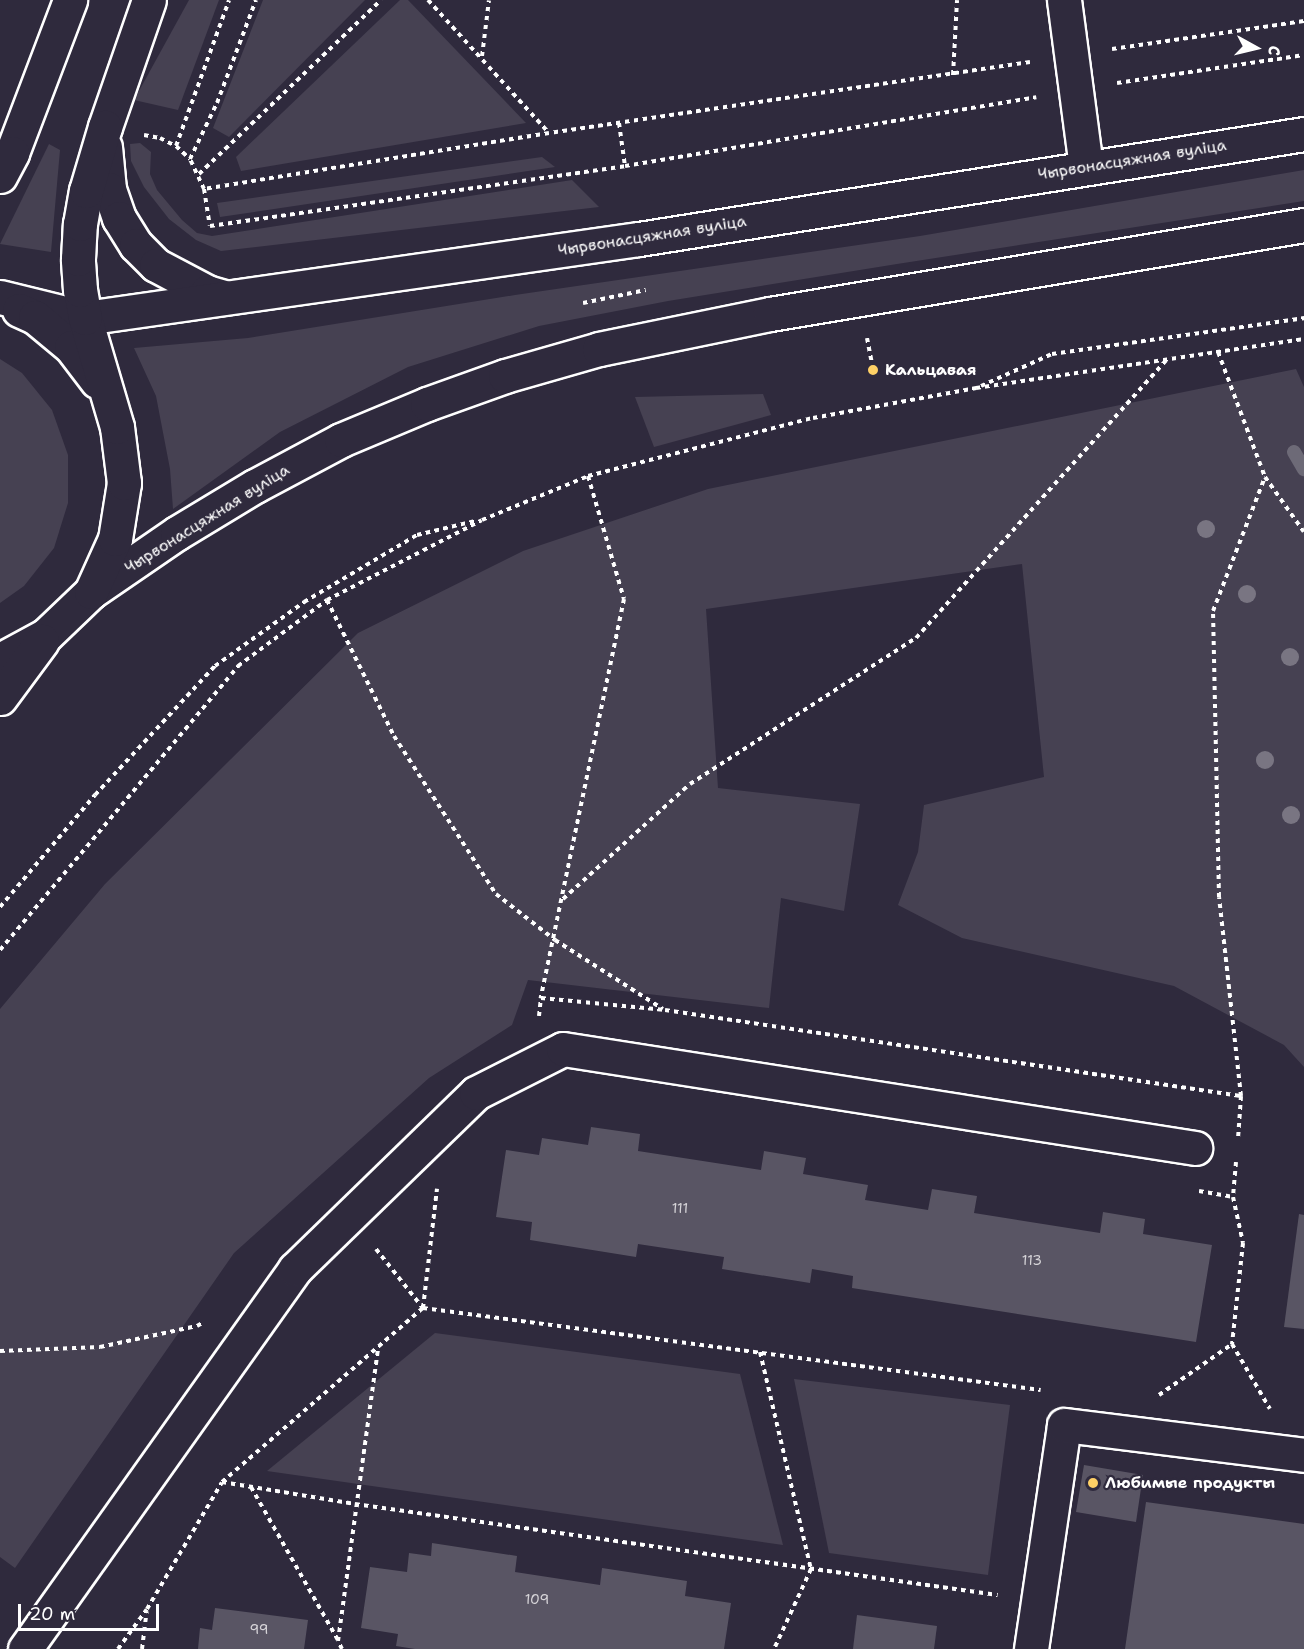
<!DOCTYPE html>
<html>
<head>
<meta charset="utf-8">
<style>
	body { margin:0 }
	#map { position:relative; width:1304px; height:1649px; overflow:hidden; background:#2f2a3d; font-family:"Shantell Sans",sans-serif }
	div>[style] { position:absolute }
	.green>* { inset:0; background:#464152 }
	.stream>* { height:14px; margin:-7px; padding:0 7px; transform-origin:7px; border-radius:7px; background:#6d6a77 }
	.building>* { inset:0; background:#595564 }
	.path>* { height:4px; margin-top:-2px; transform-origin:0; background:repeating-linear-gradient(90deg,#fff 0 4.5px,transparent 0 9px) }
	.roads { filter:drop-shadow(2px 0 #fff) drop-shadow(-2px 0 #fff) drop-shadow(0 2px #fff) drop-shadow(0 -2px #fff) }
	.minor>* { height:33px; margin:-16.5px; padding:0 16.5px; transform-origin:16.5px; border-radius:16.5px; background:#2f2a3d }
	.major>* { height:33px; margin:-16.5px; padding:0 16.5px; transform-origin:16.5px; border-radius:16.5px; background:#2f2a3d }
	.trees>* { width:18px; height:18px; margin:-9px; border-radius:50%; background:#797582 }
	.dots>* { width:16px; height:16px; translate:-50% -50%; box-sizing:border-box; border:3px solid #2f2a3d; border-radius:50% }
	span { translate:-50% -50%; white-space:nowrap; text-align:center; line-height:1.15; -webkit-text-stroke:4.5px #2f2a3d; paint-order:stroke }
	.number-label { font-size:14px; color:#d6d4d8 }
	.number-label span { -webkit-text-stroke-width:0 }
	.street-label { font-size:16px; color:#fff }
	.poi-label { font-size:16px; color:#fff; font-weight:700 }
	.left { translate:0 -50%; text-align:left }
	.north { position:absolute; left:1226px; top:18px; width:60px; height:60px; -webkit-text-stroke:4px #2f2a3d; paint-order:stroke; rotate:98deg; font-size:16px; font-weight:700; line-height:24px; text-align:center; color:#fff }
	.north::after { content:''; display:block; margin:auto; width:21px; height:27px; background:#fff; clip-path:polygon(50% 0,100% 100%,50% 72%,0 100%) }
	.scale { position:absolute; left:18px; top:1604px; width:141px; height:27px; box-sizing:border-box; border:3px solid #fff; border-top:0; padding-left:8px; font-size:18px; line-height:21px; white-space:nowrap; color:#fff; -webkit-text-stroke:4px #2f2a3d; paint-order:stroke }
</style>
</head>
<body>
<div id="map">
	<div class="green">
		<div style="clip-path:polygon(189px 0,219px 0,178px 110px,134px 100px)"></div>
		<div style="clip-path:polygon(263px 0,365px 0,229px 137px,213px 128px)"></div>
		<div style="clip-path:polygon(400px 0,408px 0,526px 123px,241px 171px,236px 157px)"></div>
		<div style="clip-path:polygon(140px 143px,151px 152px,150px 174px,157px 190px,182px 220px,197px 233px,212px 236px,572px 180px,599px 207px,221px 251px,196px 240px,169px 219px,144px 187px,131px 161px,130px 144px)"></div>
		<div style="clip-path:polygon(49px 144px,60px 150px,51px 252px,0 244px)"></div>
		<div style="clip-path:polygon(542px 157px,555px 167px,220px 217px,217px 203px)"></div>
		<div style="clip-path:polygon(1304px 170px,1304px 201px,897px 264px,668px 301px,539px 326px,408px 367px,280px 432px,173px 509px,170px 469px,156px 396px,134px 348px,248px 338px,515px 295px,920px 236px)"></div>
		<div style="clip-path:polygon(0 359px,22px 373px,52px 410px,68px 455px,68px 503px,54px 548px,24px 586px,0 603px)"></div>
		<div style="clip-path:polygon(1296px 369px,1304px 387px,1304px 1067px,1284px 1045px,1174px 986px,962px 938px,898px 905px,918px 852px,924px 805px,1044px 777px,1022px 564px,706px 609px,718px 788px,860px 804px,844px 911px,781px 898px,769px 1008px,528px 980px,512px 1025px,429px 1078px,234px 1253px,15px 1568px,0 1557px,0 1009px,105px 884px,358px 633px,523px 551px,708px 489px)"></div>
		<div style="clip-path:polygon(763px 394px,771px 415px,654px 447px,635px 397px)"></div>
		<div style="clip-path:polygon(435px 1333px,740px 1374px,783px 1545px,267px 1471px)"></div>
		<div style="clip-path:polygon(794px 1379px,1010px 1405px,988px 1575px,829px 1553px)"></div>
	</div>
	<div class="stream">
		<div style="left:1294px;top:452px;width:20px;rotate:60deg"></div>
	</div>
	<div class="building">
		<div style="clip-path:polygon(591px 1127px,640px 1134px,638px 1151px,761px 1170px,764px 1151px,806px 1158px,803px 1174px,868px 1185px,865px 1200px,928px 1210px,932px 1189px,977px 1196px,974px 1213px,1100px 1233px,1103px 1212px,1145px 1219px,1143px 1234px,1212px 1245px,1196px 1342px,852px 1288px,853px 1276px,812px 1269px,810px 1283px,722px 1269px,724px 1257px,638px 1244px,636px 1257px,530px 1240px,532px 1222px,496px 1217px,506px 1150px,539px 1155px,542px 1138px,588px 1145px)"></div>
		<div style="clip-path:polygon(1299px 1214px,1304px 1215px,1304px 1329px,1284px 1327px)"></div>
		<div style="clip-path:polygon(1084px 1465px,1143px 1475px,1136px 1522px,1076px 1512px)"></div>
		<div style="clip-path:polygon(1146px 1502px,1304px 1524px,1304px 1649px,1125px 1649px)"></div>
		<div style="clip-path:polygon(432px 1543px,517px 1556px,515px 1572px,600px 1585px,602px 1568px,687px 1581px,685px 1596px,731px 1603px,724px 1649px,415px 1649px,396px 1646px,398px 1634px,361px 1628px,370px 1567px,407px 1572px,409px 1553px,431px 1556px)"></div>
		<div style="clip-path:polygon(215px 1608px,308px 1620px,304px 1649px,198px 1649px,200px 1628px,212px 1630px)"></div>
		<div style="clip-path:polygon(857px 1615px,937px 1626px,934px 1649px,853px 1649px)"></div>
	</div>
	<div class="path">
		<div style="left:428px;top:0;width:178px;rotate:47.7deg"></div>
		<div style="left:1112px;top:49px;width:194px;rotate:-8.3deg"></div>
		<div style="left:482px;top:56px;width:56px;rotate:-82.9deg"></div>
		<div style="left:1030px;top:62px;width:486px;rotate:171.6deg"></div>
		<div style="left:549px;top:133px;width:350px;rotate:170.8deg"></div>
		<div style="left:204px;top:189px;width:37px;rotate:81deg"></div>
		<div style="left:210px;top:226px;width:419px;rotate:-8.2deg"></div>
		<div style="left:625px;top:166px;width:417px;rotate:-9.5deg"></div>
		<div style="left:953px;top:75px;width:75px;rotate:-86.9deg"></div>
		<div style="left:1117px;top:83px;width:189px;rotate:-8.5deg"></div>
		<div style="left:619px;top:123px;width:43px;rotate:82.1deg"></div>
		<div style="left:144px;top:135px;width:16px;rotate:11deg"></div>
		<div style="left:160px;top:138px;width:18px;rotate:27deg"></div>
		<div style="left:176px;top:146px;width:19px;rotate:43deg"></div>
		<div style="left:176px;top:146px;width:155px;rotate:-70deg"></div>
		<div style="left:199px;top:174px;width:252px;rotate:-43.7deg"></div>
		<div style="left:204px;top:189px;width:33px;rotate:-115deg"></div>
		<div style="left:190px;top:159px;width:62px;rotate:-64.3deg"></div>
		<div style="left:217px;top:103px;width:110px;rotate:-69.3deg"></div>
		<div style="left:583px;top:303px;width:64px;rotate:-11.7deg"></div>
		<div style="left:867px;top:338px;width:33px;rotate:79deg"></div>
		<div style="left:1218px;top:352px;width:134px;rotate:69.4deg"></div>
		<div style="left:1265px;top:477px;width:67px;rotate:54.7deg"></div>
		<div style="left:981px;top:386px;width:78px;rotate:-24.3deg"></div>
		<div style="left:1052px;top:354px;width:255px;rotate:-8.1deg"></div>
		<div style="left:588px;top:476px;width:128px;rotate:73.7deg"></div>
		<div style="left:624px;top:599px;width:408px;rotate:101.8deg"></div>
		<div style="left:541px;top:998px;width:125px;rotate:5.5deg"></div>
		<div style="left:665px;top:1010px;width:582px;rotate:8.49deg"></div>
		<div style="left:1241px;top:1096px;width:43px;rotate:94deg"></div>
		<div style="left:327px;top:600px;width:152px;rotate:63.8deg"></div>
		<div style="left:394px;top:736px;width:188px;rotate:57.2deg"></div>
		<div style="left:496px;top:894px;width:75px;rotate:37.9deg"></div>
		<div style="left:555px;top:940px;width:128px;rotate:32.6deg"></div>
		<div style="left:563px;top:899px;width:171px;rotate:-42.2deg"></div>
		<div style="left:690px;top:784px;width:269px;rotate:-32.9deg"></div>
		<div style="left:916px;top:638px;width:374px;rotate:-48deg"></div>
		<div style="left:0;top:907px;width:147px;rotate:-49.7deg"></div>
		<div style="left:95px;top:795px;width:176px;rotate:-47.1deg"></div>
		<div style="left:215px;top:666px;width:110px;rotate:-35.7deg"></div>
		<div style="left:304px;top:602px;width:131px;rotate:-30.7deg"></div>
		<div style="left:417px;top:535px;width:60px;rotate:-13.6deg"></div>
		<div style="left:0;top:950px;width:371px;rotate:-50deg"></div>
		<div style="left:238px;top:666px;width:111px;rotate:-36.6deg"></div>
		<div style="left:327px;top:600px;width:174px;rotate:-27.3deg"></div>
		<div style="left:482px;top:520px;width:115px;rotate:-22.5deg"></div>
		<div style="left:588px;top:476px;width:232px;rotate:-14.5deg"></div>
		<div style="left:813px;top:418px;width:166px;rotate:-10.4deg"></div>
		<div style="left:976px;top:388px;width:332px;rotate:-8.5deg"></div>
		<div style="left:539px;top:1016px;width:18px;rotate:-84deg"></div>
		<div style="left:1241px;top:1096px;width:200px;rotate:-96.3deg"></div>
		<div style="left:1219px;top:897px;width:286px;rotate:-91.2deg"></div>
		<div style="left:1213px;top:611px;width:144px;rotate:-68.8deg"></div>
		<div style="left:1236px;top:1162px;width:35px;rotate:95deg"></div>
		<div style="left:1233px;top:1197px;width:47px;rotate:77.7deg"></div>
		<div style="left:1243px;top:1243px;width:102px;rotate:96.2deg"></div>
		<div style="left:1232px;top:1344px;width:75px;rotate:59.7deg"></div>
		<div style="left:1199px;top:1191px;width:35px;rotate:10deg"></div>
		<div style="left:376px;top:1249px;width:75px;rotate:51.5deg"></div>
		<div style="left:423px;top:1308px;width:120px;rotate:-83.3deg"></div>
		<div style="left:0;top:1351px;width:100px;rotate:-2.3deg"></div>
		<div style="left:100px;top:1347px;width:99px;rotate:-12.2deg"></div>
		<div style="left:197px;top:1326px;width:8px;rotate:-30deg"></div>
		<div style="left:760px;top:1352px;width:223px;rotate:76.8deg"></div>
		<div style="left:811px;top:1569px;width:88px;rotate:114.8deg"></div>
		<div style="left:1159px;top:1395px;width:89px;rotate:-34.9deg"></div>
		<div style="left:222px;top:1482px;width:135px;rotate:9.4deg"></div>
		<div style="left:355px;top:1504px;width:649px;rotate:8.06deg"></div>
		<div style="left:251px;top:1487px;width:176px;rotate:60.4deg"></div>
		<div style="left:118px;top:1649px;width:49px;rotate:-54.1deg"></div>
		<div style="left:147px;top:1609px;width:147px;rotate:-59.4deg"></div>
		<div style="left:222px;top:1482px;width:266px;rotate:-40.9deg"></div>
		<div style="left:423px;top:1308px;width:623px;rotate:7.56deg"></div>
		<div style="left:142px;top:1649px;width:38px;rotate:-83deg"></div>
		<div style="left:342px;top:1649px;width:9px;rotate:-117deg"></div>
		<div style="left:338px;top:1641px;width:296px;rotate:-82.2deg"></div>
	</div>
	<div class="roads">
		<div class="minor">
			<div style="left:1064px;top:0;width:168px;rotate:82.5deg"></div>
			<div style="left:105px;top:127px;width:134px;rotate:-70.9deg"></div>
			<div style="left:12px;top:153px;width:164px;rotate:-69.2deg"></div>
			<div style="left:25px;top:1649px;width:466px;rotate:-54.6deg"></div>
			<div style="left:295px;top:1269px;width:252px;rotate:-44.2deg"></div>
			<div style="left:476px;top:1093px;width:97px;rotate:-26.8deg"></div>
			<div style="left:563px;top:1049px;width:640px;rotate:8.9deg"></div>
			<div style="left:1031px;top:1649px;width:226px;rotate:-81.6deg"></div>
			<div style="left:1064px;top:1425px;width:242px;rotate:7.1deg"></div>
		</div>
		<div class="major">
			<div style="left:105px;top:147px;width:42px;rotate:84.6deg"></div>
			<div style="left:109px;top:189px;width:31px;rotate:71deg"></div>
			<div style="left:119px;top:218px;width:32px;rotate:58deg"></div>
			<div style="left:136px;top:245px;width:28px;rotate:45deg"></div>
			<div style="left:156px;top:265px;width:58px;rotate:27.9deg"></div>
			<div style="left:207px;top:292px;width:19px;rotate:16deg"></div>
			<div style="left:0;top:176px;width:26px;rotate:-62deg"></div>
			<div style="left:0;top:297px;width:88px;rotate:13.9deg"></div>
			<div style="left:85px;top:318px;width:560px;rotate:-8.12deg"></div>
			<div style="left:639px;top:239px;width:673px;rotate:-8.97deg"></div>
			<div style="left:19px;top:310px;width:17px;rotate:24deg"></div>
			<div style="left:35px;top:317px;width:47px;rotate:39.8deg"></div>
			<div style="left:71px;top:347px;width:43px;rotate:52.6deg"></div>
			<div style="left:91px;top:592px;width:104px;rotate:-34.5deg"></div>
			<div style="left:177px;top:533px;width:91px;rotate:-31.1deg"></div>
			<div style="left:255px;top:486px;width:98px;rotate:-28.1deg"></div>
			<div style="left:341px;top:440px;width:93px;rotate:-22.7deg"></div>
			<div style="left:427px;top:404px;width:83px;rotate:-19.7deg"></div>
			<div style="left:505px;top:376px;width:98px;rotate:-16deg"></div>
			<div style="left:599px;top:349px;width:175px;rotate:-11.6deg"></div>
			<div style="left:770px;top:314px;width:541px;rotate:-9.46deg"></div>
			<div style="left:0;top:660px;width:52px;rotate:-28.5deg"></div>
			<div style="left:46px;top:635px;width:62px;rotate:-43.7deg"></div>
			<div style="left:91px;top:592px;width:58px;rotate:-65.6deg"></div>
			<div style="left:115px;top:539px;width:57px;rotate:-80.9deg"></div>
			<div style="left:124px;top:483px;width:56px;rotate:-97.1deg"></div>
			<div style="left:117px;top:427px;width:114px;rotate:-106.4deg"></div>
			<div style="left:85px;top:318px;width:28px;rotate:-100deg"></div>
			<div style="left:80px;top:290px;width:31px;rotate:-94deg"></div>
			<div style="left:78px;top:259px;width:35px;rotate:-87deg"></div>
			<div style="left:80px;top:224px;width:34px;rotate:-80deg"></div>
			<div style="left:86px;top:191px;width:67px;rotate:-73.5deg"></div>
			<div style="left:0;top:698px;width:71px;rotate:-53.6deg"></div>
		</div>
	</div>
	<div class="trees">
		<div style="left:1206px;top:529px"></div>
		<div style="left:1247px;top:594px"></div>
		<div style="left:1290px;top:657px"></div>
		<div style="left:1265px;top:760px"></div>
		<div style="left:1291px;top:815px"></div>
	</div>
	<div class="dots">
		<div style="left:873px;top:370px;background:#ffd166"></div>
		<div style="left:1093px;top:1483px;background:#ffd166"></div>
	</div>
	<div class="number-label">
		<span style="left:680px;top:1208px">111</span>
		<span style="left:1032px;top:1260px">113</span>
		<span style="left:537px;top:1599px">109</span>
		<span style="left:259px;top:1629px">99</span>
	</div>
	<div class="street-label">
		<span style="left:1132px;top:160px;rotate:-9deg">Чырвонасцяжная вуліца</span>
		<span style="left:652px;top:236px;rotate:-9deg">Чырвонасцяжная вуліца</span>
		<span style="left:207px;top:519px;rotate:-32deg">Чырвонасцяжная вуліца</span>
	</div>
	<div class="poi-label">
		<span class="left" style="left:885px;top:370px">Кальцавая</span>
		<span class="left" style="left:1105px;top:1483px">Любимые продукты</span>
	</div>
	<div class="north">С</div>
	<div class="scale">20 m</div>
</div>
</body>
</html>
